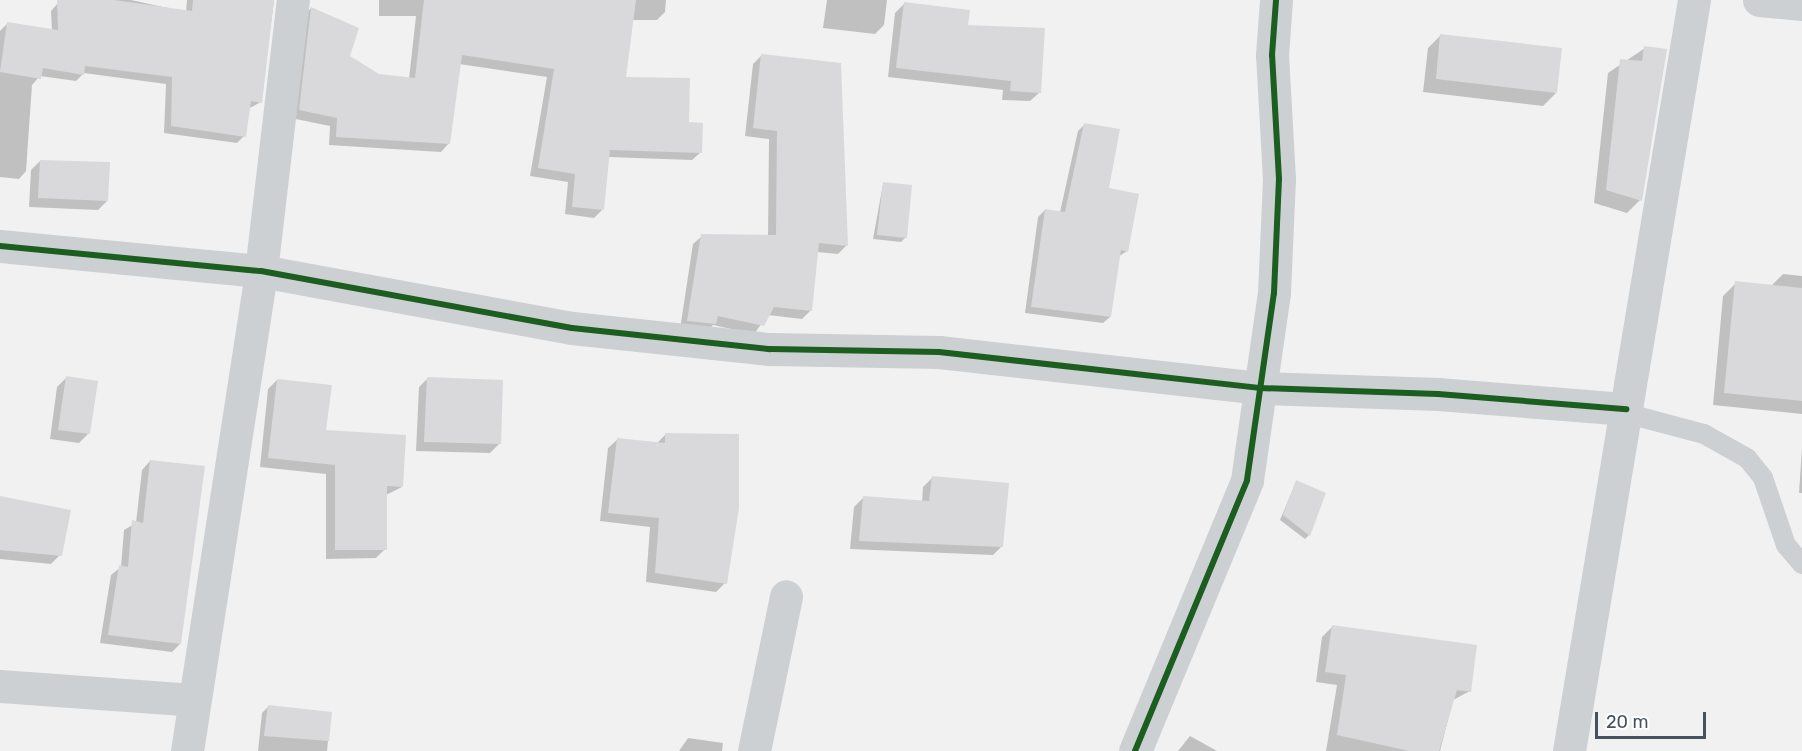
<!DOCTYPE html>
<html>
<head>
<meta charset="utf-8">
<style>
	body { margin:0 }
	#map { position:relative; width:1802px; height:751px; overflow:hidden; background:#f2f1f1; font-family:Rubik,sans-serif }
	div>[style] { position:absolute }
	.shadow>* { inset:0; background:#0003 }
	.building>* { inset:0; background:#d9d9db }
	.lane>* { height:20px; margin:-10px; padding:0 10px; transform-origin:10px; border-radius:10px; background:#cdd0d2 }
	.street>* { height:33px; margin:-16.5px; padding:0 16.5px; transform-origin:16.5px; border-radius:16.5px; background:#cdd0d2 }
	.cycleway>* { height:6px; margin:-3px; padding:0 3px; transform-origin:3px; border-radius:3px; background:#1b5e20 }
	span { translate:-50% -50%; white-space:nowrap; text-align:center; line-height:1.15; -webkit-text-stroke:6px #fff; paint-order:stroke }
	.scale { position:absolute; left:1595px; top:712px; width:111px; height:27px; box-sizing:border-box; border:3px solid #48525e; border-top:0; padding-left:8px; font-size:18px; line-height:21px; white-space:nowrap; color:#48525e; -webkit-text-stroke:4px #fff; paint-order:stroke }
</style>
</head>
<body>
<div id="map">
	<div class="shadow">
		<div style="clip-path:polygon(81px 0,131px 0,186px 12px,187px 0,274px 0,261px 102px,248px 109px,244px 136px,237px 143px,164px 133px,166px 84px,84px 73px,76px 81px,40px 76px,32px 85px,26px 171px,19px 179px,0 177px,0 31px,8px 23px,52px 31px,51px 11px,58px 3px)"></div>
		<div style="clip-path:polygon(379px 0,666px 0,665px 12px,657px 20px,632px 20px,625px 79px,688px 124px,701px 152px,692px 160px,608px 157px,602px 210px,594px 218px,565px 214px,568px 182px,530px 176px,547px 77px,459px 64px,449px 143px,441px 152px,329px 145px,330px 126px,291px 118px,304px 16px,311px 8px,348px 56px,379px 75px,409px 79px,416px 16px,379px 16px)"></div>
		<div style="clip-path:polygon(827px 0,887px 0,884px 25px,875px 34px,823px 28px)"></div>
		<div style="clip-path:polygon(904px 4px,967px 26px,1040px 92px,1030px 101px,1002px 100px,1003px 90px,888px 77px,895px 13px)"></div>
		<div style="clip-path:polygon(1441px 35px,1556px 93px,1543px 106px,1423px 92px,1428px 48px)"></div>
		<div style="clip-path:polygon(1645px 48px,1640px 200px,1627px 213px,1594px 203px,1608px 73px)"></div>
		<div style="clip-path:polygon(761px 56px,839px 64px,846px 246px,838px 254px,817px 252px,811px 310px,802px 319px,768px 315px,754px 334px,713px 325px,706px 332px,680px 329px,693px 244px,702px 236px,768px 236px,769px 139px,745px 136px,753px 64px)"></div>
		<div style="clip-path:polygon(1085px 124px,1127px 251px,1118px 257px,1110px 317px,1103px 323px,1025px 313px,1038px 217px,1045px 210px,1060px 212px,1078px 131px)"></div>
		<div style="clip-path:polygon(40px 161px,107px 201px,98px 210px,29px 207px,31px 170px)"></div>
		<div style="clip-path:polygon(883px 184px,906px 237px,901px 242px,873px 239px)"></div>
		<div style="clip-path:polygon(1783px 274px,1802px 276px,1802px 414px,1713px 405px,1723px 296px,1736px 283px,1771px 286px)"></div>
		<div style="clip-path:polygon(66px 378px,89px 433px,79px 443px,50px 439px,57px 387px)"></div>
		<div style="clip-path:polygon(428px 378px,499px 444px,490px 453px,416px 451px,419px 387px)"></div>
		<div style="clip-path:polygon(277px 380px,325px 432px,402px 487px,386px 495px,385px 549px,376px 558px,326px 559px,326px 474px,260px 467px,268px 389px)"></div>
		<div style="clip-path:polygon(666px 434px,725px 583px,716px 592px,646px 582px,650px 527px,600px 521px,608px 448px,618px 439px,656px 444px)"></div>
		<div style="clip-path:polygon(1802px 448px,1802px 493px,1799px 493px)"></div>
		<div style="clip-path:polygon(150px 461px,180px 644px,172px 652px,100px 643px,111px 575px,121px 567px,124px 530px,136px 523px,142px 470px)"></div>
		<div style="clip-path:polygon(932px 478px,1002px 546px,993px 555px,850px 549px,854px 507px,863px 498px,922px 502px,923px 487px)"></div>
		<div style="clip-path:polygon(1296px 482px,1309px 535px,1305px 539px,1280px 520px)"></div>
		<div style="clip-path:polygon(0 500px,60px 555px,51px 564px,0 559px)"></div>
		<div style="clip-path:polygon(1332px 627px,1470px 691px,1453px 700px,1440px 751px,1326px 751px,1337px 685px,1316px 682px,1322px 637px)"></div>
		<div style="clip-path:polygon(268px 707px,331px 713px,327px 751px,258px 751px,262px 713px)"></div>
		<div style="clip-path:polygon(1190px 736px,1217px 751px,1178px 751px)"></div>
		<div style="clip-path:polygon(688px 738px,723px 743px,722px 751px,679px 751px)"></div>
	</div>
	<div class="building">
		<div style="clip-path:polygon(57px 0,114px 0,192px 11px,193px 0,274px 0,262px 103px,251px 101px,246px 137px,171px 126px,172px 77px,85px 66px,84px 75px,43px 68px,41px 79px,0 72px,7px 22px,58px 30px)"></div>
		<div style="clip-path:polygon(424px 0,636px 0,626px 77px,690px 78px,689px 122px,703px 123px,702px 153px,610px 150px,604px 210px,572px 207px,575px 174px,538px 168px,554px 69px,462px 55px,450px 144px,336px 137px,337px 118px,299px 110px,311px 7px,359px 28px,350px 56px,379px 74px,415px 78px)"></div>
		<div style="clip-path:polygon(904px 2px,970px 10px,968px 25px,1045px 28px,1041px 93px,1010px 91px,1011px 81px,896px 68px)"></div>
		<div style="clip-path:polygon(1440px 34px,1562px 48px,1557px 93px,1436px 79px)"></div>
		<div style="clip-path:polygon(1644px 46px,1667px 49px,1642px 201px,1606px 190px,1620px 59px,1642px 61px)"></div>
		<div style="clip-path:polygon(761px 54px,841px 63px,848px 246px,819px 243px,812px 311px,774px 307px,764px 326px,718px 316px,716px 324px,687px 321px,701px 234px,776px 235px,777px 131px,753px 128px)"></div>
		<div style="clip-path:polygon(1084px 123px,1120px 129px,1109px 188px,1139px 194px,1128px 252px,1121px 250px,1111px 317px,1031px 307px,1045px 209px,1065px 212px)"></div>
		<div style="clip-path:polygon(40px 160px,110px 162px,108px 201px,38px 198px)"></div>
		<div style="clip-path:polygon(883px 182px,912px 185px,907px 238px,877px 235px)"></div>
		<div style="clip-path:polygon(1735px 281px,1802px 288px,1802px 401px,1724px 393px)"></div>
		<div style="clip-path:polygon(66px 376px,98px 381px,90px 434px,58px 430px)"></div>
		<div style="clip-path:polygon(427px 377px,503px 380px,501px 444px,424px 442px)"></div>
		<div style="clip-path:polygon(277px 379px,332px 385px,326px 430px,406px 435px,403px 487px,387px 486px,387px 550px,335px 550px,335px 465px,268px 458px)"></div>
		<div style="clip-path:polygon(665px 433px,739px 434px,739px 508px,727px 584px,655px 573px,659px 518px,608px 513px,617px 438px,665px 443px)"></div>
		<div style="clip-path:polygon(150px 460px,205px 466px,181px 644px,108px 635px,119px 565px,128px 567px,132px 520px,143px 523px)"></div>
		<div style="clip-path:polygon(932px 476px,1009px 483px,1003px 547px,859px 541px,863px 496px,929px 501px)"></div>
		<div style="clip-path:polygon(1296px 480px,1326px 493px,1310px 536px,1283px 515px)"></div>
		<div style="clip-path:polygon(0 496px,71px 510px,62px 556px,0 550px)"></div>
		<div style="clip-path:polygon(1332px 625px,1477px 645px,1471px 692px,1457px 690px,1439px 751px,1409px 751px,1337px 735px,1346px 675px,1325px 672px)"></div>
		<div style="clip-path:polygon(268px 705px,332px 712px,329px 741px,264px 736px)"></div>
	</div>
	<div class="lane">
		<div style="left:1625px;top:413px;width:82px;rotate:14.9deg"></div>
		<div style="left:1704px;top:434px;width:49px;rotate:29.2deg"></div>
		<div style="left:1747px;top:458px;width:26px;rotate:51deg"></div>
		<div style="left:1763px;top:478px;width:71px;rotate:71.1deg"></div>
		<div style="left:1786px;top:545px;width:25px;rotate:50deg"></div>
	</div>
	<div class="street">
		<div style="left:1759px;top:0;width:43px;rotate:5.3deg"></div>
		<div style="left:0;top:246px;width:262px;rotate:5.5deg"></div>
		<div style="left:261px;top:271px;width:316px;rotate:10.4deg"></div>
		<div style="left:572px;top:328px;width:199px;rotate:6.1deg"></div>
		<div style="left:770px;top:349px;width:169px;rotate:1deg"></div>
		<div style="left:939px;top:352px;width:322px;rotate:6.4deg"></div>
		<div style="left:1259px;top:388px;width:179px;rotate:1.9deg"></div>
		<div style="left:1438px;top:394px;width:189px;rotate:4.6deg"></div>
		<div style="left:0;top:686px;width:194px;rotate:4.1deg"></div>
		<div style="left:187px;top:751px;width:486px;rotate:-81.2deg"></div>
		<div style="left:261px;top:271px;width:273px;rotate:-83.3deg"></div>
		<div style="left:754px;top:751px;width:158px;rotate:-78.3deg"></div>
		<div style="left:1135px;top:751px;width:293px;rotate:-67.5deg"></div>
		<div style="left:1247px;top:480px;width:189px;rotate:-81.8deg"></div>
		<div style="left:1274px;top:293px;width:114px;rotate:-87.5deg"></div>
		<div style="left:1279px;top:179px;width:124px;rotate:-93.2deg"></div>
		<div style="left:1272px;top:55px;width:55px;rotate:-85.8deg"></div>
		<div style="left:1569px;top:751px;width:761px;rotate:-80.55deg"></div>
	</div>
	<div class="cycleway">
		<div style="left:0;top:246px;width:262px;rotate:5.5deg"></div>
		<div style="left:261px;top:271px;width:316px;rotate:10.4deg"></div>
		<div style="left:572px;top:328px;width:199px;rotate:6.1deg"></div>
		<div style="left:770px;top:349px;width:169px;rotate:1deg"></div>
		<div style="left:939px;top:352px;width:322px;rotate:6.4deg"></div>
		<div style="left:1259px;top:388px;width:179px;rotate:1.9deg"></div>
		<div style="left:1438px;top:394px;width:189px;rotate:4.6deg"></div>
		<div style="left:1135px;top:751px;width:293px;rotate:-67.5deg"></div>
		<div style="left:1247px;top:480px;width:189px;rotate:-81.8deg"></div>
		<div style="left:1274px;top:293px;width:114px;rotate:-87.5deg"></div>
		<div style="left:1279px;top:179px;width:124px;rotate:-93.2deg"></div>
		<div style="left:1272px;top:55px;width:55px;rotate:-85.8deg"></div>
	</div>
	<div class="scale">20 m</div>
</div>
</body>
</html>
